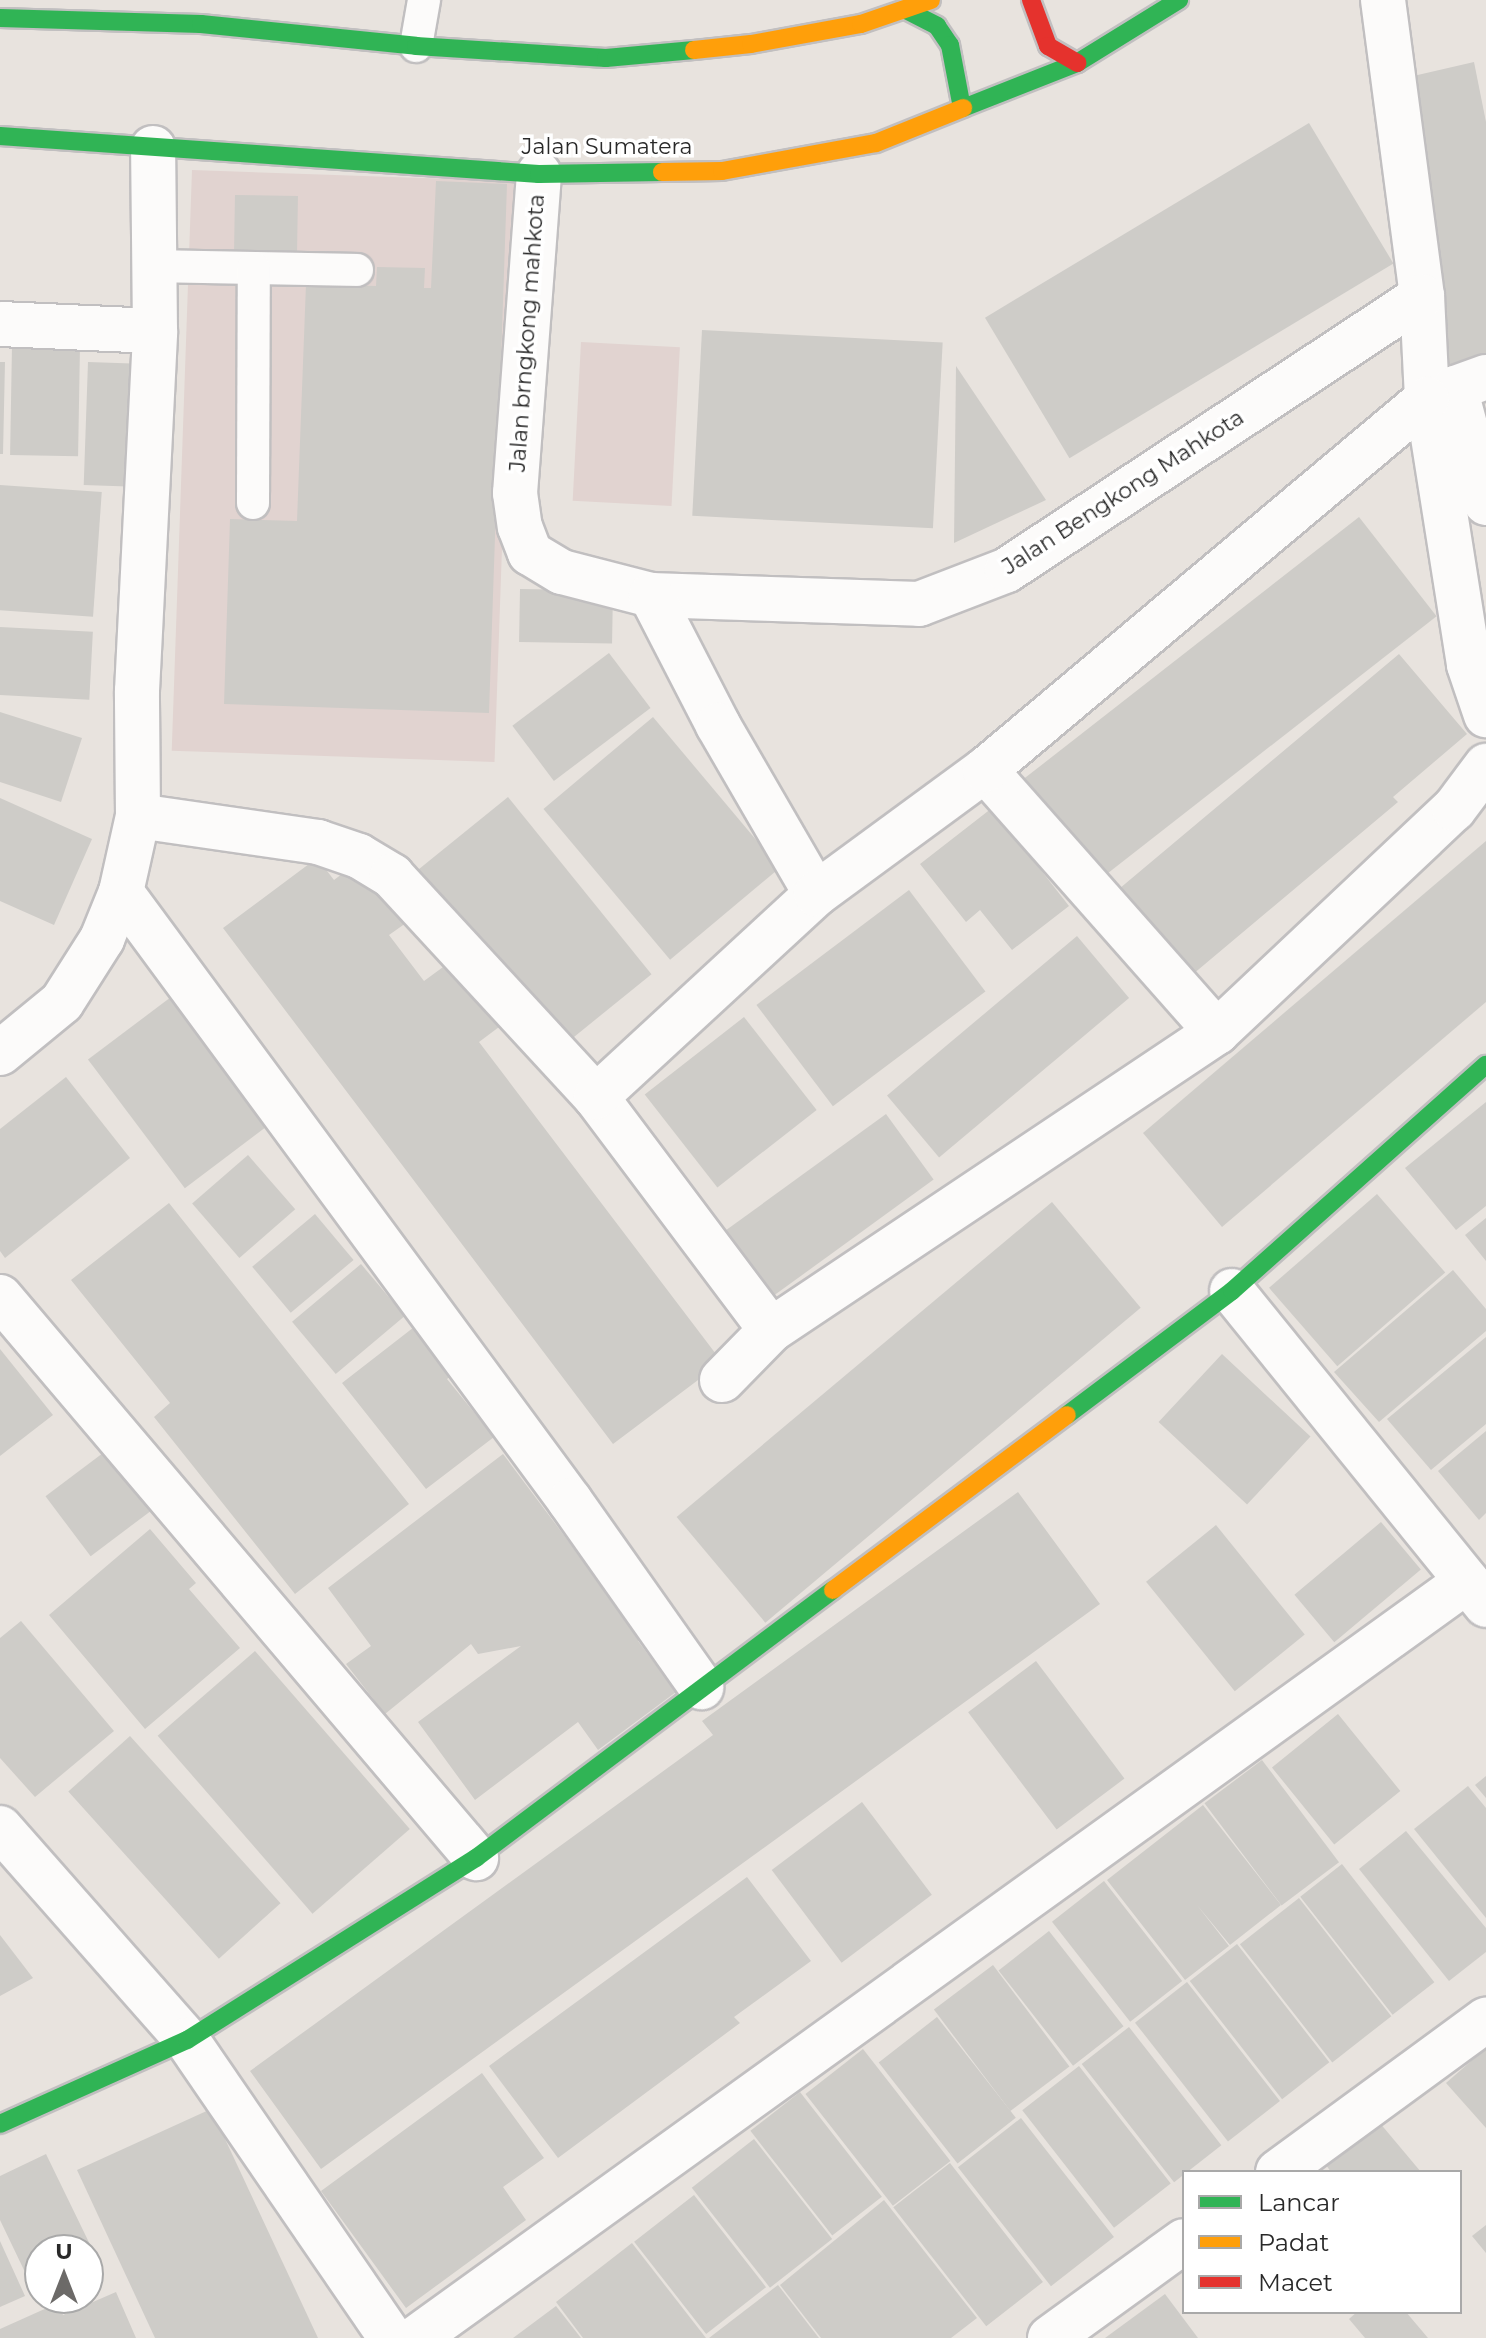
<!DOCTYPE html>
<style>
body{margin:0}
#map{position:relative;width:1486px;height:2338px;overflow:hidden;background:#e8e3de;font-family:Montserrat,sans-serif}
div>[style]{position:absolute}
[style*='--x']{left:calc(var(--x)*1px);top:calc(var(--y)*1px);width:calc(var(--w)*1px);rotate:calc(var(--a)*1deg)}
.medical>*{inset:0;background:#e1d3d0;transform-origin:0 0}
.building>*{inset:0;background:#ceccc8;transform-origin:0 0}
.roads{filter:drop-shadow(2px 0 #c1bfc0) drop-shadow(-2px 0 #c1bfc0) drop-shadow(0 2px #c1bfc0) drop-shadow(0 -2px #c1bfc0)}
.lane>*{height:32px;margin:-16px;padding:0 16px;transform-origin:16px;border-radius:16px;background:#fcfbfa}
.street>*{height:44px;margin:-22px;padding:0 22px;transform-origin:22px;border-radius:22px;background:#fcfbfa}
.fast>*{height:18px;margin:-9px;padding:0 9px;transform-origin:9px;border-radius:9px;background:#30b455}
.slow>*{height:18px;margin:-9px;padding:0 9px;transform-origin:9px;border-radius:9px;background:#ff9f0a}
.jam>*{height:18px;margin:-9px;padding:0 9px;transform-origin:9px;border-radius:9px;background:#e5322d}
span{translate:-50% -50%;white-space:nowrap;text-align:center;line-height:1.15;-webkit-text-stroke:7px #fff;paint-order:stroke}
.street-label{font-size:22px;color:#292929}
.legend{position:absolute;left:1182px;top:2170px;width:280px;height:144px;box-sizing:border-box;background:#fff;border:2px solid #a9a9a9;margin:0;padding:10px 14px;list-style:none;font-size:24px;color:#292929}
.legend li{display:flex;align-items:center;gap:16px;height:40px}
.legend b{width:40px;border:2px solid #a9a9a9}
.north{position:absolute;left:24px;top:2234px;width:80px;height:80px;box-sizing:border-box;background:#fff;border:2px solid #a9a9a9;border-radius:50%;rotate:0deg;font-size:22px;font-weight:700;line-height:32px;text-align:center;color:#292929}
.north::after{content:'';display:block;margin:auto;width:28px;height:36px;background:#6c6a68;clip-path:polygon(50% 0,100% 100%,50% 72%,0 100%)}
</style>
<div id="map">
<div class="medical">
<i style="left:192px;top:170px;width:323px;height:581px;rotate:2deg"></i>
<i style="left:581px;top:342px;width:99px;height:159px;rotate:3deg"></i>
</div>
<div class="building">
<i style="clip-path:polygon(1474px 62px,1486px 122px,1486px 360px,1434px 379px,1409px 77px)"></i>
<i style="left:1309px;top:123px;width:164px;height:378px;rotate:59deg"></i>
<i style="clip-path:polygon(436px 181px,507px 184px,489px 713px,224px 704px,230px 519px,297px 521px,306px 284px,376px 286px,377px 267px,425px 268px,424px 288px,431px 288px)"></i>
<i style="left:235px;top:195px;width:63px;height:63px;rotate:1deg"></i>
<i style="left:702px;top:330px;width:241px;height:186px;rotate:3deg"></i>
<i style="left:12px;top:345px;width:68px;height:110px;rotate:1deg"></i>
<i style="clip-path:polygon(0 362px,5px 362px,3px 454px,0 454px)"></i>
<i style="left:88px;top:362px;width:51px;height:123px;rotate:2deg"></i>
<i style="clip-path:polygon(956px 366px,1046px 500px,954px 543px)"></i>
<i style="left:0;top:485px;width:102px;height:125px;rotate:4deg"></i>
<i style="left:1359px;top:517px;width:126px;height:429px;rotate:52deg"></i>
<i style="left:520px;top:589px;width:93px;height:53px;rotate:1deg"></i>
<i style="left:0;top:627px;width:93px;height:68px;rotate:3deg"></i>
<i style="left:609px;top:653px;width:69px;height:121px;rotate:53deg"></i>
<i style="clip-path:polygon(1399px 654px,1467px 734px,1393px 797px,1398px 802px,1186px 980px,1113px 894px)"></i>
<i style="clip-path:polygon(0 712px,82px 738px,61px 802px,0 782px)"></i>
<i style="left:653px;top:717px;width:197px;height:143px;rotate:50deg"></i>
<i style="left:508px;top:797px;width:228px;height:116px;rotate:51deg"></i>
<i style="clip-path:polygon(0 798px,92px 839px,54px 925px,0 901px)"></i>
<i style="clip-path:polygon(992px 808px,1069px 906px,1012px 950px,980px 910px,966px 922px,920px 864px)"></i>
<i style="clip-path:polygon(1486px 841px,1486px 1002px,1222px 1227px,1143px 1133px)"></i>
<i style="clip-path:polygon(317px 858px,334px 880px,359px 861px,406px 923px,389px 935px,424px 981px,454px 959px,503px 1024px,479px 1042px,722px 1362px,613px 1444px,223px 928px)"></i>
<i style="left:909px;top:890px;width:127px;height:191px;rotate:53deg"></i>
<i style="left:1077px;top:936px;width:81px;height:248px;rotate:50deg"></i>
<i style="left:179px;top:991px;width:161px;height:114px;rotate:53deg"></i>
<i style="left:744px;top:1017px;width:118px;height:126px;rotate:52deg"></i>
<i style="clip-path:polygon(66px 1077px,130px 1158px,5px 1258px,0 1251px,0 1129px)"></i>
<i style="clip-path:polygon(1486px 1102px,1486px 1206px,1456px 1230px,1405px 1168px)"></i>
<i style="left:886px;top:1114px;width:81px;height:206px;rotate:54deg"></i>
<i style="left:248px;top:1155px;width:72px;height:74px;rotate:49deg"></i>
<i style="left:1377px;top:1194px;width:104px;height:143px;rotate:49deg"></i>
<i style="left:1052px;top:1202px;width:138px;height:490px;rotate:50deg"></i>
<i style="clip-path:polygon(169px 1203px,409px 1504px,295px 1594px,154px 1417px,170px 1403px,71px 1280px)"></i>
<i style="left:315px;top:1214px;width:60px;height:82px;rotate:50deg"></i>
<i style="clip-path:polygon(1486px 1218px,1486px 1261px,1465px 1235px)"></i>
<i style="left:361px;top:1264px;width:68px;height:90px;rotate:50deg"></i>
<i style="clip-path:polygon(1453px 1270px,1486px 1309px,1486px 1331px,1379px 1422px,1334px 1372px)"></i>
<i style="clip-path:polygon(427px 1317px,465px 1365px,447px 1379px,494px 1437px,426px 1489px,342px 1383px)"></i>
<i style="clip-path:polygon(1486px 1337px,1486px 1424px,1431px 1470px,1387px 1419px)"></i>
<i style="clip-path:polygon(0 1349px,53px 1415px,0 1456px)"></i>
<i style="left:1222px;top:1354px;width:121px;height:93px;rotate:43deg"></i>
<i style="clip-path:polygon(1486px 1431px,1486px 1513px,1479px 1520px,1438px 1471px)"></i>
<i style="left:107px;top:1450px;width:75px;height:77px;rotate:53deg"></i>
<i style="clip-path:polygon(503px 1454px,590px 1570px,672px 1615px,638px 1641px,676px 1692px,598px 1750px,578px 1722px,475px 1800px,418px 1722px,521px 1646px,478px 1654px,471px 1644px,385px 1714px,346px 1664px,371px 1646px,328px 1588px)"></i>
<i style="clip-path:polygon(1018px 1492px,1100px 1604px,321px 2169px,250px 2071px,713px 1735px,702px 1721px)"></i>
<i style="left:1381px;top:1522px;width:62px;height:113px;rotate:50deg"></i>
<i style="left:1216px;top:1525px;width:141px;height:90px;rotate:51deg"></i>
<i style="clip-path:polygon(150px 1529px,196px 1583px,189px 1589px,240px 1648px,145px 1729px,49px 1615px)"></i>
<i style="clip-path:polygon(21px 1621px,114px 1731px,35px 1797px,0 1758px,0 1638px)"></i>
<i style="left:255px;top:1651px;width:236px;height:129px;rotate:49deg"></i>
<i style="left:1036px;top:1661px;width:147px;height:85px;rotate:53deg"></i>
<i style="left:1338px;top:1714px;width:99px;height:85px;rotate:51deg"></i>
<i style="left:130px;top:1736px;width:225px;height:83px;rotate:48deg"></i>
<i style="left:1262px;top:1760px;width:128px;height:72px;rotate:53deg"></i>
<i style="clip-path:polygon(1486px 1776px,1486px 1798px,1475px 1785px)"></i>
<i style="clip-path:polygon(1468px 1786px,1486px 1808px,1486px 1918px,1414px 1829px)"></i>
<i style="left:862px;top:1802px;width:116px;height:113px;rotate:53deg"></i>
<i style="clip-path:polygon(1203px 1805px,1281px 1905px,1230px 1945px,1197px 1905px,1229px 1946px,1185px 1980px,1107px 1880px)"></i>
<i style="clip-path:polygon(1406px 1831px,1486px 1928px,1486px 1952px,1449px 1981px,1359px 1869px)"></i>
<i style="left:1342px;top:1864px;width:150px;height:53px;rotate:52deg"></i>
<i style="clip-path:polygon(747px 1877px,811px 1961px,734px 2017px,740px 2023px,558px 2158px,489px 2066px)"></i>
<i style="left:1104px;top:1881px;width:127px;height:66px;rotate:52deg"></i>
<i style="left:1299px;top:1898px;width:150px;height:75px;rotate:52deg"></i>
<i style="left:1049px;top:1931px;width:121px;height:64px;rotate:52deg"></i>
<i style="clip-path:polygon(0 1935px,33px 1978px,0 1996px)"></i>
<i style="left:1237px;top:1944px;width:150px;height:60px;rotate:52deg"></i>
<i style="left:993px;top:1965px;width:127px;height:74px;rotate:53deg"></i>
<i style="left:1187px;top:1982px;width:151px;height:66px;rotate:52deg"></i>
<i style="left:937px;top:2017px;width:128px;height:74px;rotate:52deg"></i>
<i style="left:1129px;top:2027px;width:150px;height:60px;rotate:52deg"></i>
<i style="clip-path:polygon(1486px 2048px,1486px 2128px,1446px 2083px)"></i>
<i style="left:863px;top:2049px;width:142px;height:73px;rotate:52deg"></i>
<i style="left:1079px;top:2066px;width:149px;height:72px;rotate:52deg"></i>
<i style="clip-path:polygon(482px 2073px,544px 2158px,503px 2187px,526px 2220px,406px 2308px,321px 2191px)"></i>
<i style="left:800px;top:2092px;width:133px;height:63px;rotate:52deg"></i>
<i style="clip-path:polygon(211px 2109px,318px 2338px,155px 2338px,77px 2170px)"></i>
<i style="left:1021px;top:2118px;width:151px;height:80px;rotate:52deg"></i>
<i style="clip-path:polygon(1379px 2122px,1421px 2172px,1331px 2172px,1326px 2165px)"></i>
<i style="left:754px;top:2139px;width:127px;height:79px;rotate:52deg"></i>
<i style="clip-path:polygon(46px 2154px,99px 2263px,88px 2268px,88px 2250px,40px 2250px,40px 2290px,35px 2293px,0 2220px,0 2176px)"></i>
<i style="left:950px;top:2163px;width:151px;height:72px;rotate:52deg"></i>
<i style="left:694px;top:2195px;width:117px;height:76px;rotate:52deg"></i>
<i style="clip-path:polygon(884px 2200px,977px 2318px,951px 2338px,821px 2338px,780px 2285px)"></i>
<i style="clip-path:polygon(1486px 2225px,1486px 2253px,1472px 2236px)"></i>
<i style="clip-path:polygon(0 2241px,25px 2296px,0 2307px)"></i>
<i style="clip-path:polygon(632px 2243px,706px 2338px,583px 2338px,556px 2302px)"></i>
<i style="clip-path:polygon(778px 2285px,819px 2338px,709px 2338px)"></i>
<i style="clip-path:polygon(116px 2292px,136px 2338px,0 2338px,0 2329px,58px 2303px,63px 2315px)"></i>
<i style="clip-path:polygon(1165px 2294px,1198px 2338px,1105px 2338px)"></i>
<i style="clip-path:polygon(556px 2306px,581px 2338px,513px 2338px)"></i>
<i style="clip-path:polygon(1357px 2312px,1406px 2312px,1428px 2338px,1365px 2338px,1349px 2319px)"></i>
</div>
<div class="roads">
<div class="lane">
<i style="--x:416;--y:46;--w:47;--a:-80.1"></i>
<i style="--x:154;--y:266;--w:203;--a:1.1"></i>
<i style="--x:253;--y:503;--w:235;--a:-89.8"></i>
</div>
<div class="street">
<i style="--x:1383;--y:0;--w:299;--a:82.5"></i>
<i style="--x:1422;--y:296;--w:103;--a:87.2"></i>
<i style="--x:1427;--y:399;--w:269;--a:81"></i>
<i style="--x:1469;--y:665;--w:53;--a:71.2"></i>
<i style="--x:539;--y:174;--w:320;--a:94.3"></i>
<i style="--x:515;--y:493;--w:34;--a:82"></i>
<i style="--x:520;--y:527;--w:28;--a:69"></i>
<i style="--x:530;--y:553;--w:37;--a:31"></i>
<i style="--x:562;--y:572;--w:92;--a:14.5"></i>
<i style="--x:651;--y:595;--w:268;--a:1.9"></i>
<i style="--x:919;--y:604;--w:94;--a:-21.1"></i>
<i style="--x:1007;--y:570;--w:497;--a:-33.4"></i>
<i style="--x:0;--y:324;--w:155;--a:2.6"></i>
<i style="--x:1486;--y:377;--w:33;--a:160"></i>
<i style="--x:1455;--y:388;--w:119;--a:74.9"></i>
<i style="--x:651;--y:595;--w:146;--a:62.7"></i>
<i style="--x:718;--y:725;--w:195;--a:59.9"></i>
<i style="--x:985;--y:770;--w:350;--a:48.5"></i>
<i style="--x:138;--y:816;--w:182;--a:8.2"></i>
<i style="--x:318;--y:842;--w:43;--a:18.9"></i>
<i style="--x:359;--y:856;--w:39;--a:31"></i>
<i style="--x:392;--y:876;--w:301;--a:47.3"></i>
<i style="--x:596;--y:1097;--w:291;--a:53.1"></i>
<i style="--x:121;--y:892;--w:757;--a:53.6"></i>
<i style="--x:570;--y:1501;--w:228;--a:54.8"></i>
<i style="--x:0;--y:1053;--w:80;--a:-39.4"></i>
<i style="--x:62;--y:1002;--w:75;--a:-57.6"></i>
<i style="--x:102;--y:939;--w:51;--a:-68"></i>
<i style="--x:121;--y:892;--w:78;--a:-77.4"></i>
<i style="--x:138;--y:816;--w:125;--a:-90.5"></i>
<i style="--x:137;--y:691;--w:360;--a:-87.1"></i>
<i style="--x:155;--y:331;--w:183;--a:-90.6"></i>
<i style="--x:596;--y:1097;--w:299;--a:-42.7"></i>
<i style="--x:816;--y:894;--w:210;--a:-36.3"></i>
<i style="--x:985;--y:770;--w:577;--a:-40.01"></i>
<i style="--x:1232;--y:1291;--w:404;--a:51"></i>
<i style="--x:0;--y:1297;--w:736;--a:49.69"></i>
<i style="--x:722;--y:1380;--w:70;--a:-45.6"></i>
<i style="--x:771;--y:1330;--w:536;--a:-33.75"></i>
<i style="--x:1217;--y:1032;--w:325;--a:-43.3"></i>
<i style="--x:1454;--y:809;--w:54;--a:-53.3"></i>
<i style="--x:0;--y:1828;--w:283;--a:48.6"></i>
<i style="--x:187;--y:2040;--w:361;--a:55.6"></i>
<i style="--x:1278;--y:2172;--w:258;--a:-36.2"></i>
<i style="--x:416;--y:2338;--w:1295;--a:-35.76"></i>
<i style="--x:1050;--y:2338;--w:165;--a:-35.9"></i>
</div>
<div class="fast">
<i style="--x:906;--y:10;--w:35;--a:27"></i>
<i style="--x:937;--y:26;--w:23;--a:56"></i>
<i style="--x:950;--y:45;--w:64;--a:79.2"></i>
<i style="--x:0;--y:18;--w:201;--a:1.7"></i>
<i style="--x:201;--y:24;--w:216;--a:5.8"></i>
<i style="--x:416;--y:46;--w:190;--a:3.6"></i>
<i style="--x:606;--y:58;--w:88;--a:-5.2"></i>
<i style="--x:963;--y:108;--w:123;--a:-21.5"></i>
<i style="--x:1077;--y:63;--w:120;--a:-31.7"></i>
<i style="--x:0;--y:136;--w:540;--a:4.03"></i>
<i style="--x:539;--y:174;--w:123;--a:-0.9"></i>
<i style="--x:1067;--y:1415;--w:206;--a:-36.9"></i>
<i style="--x:1232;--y:1291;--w:340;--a:-41.7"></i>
<i style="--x:0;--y:2124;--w:205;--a:-24.2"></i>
<i style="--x:187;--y:2040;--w:342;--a:-32.2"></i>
<i style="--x:476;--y:1858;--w:446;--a:-36.9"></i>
</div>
<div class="slow">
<i style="--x:694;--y:50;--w:57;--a:-6"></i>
<i style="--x:751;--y:44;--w:112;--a:-10.3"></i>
<i style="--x:861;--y:24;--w:74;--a:-18.9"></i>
<i style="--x:662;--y:172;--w:60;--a:-1"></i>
<i style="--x:722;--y:171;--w:157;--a:-10.3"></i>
<i style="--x:876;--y:143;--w:94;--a:-21.9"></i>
<i style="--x:833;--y:1590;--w:292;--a:-36.8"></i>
</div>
<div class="jam">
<i style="--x:1031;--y:0;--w:49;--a:69.7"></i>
<i style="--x:1048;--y:46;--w:34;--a:30"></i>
</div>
</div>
<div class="street-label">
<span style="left:607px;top:147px">Jalan Sumatera</span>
<span style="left:527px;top:333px;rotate:-86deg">Jalan brngkong mahkota</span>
<span style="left:1123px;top:492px;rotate:-33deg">Jalan Bengkong Mahkota</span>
</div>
<ul class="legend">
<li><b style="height:10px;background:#30b455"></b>Lancar</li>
<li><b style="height:10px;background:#ff9f0a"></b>Padat</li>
<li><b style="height:10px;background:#e5322d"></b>Macet</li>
</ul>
<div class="north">U</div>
</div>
